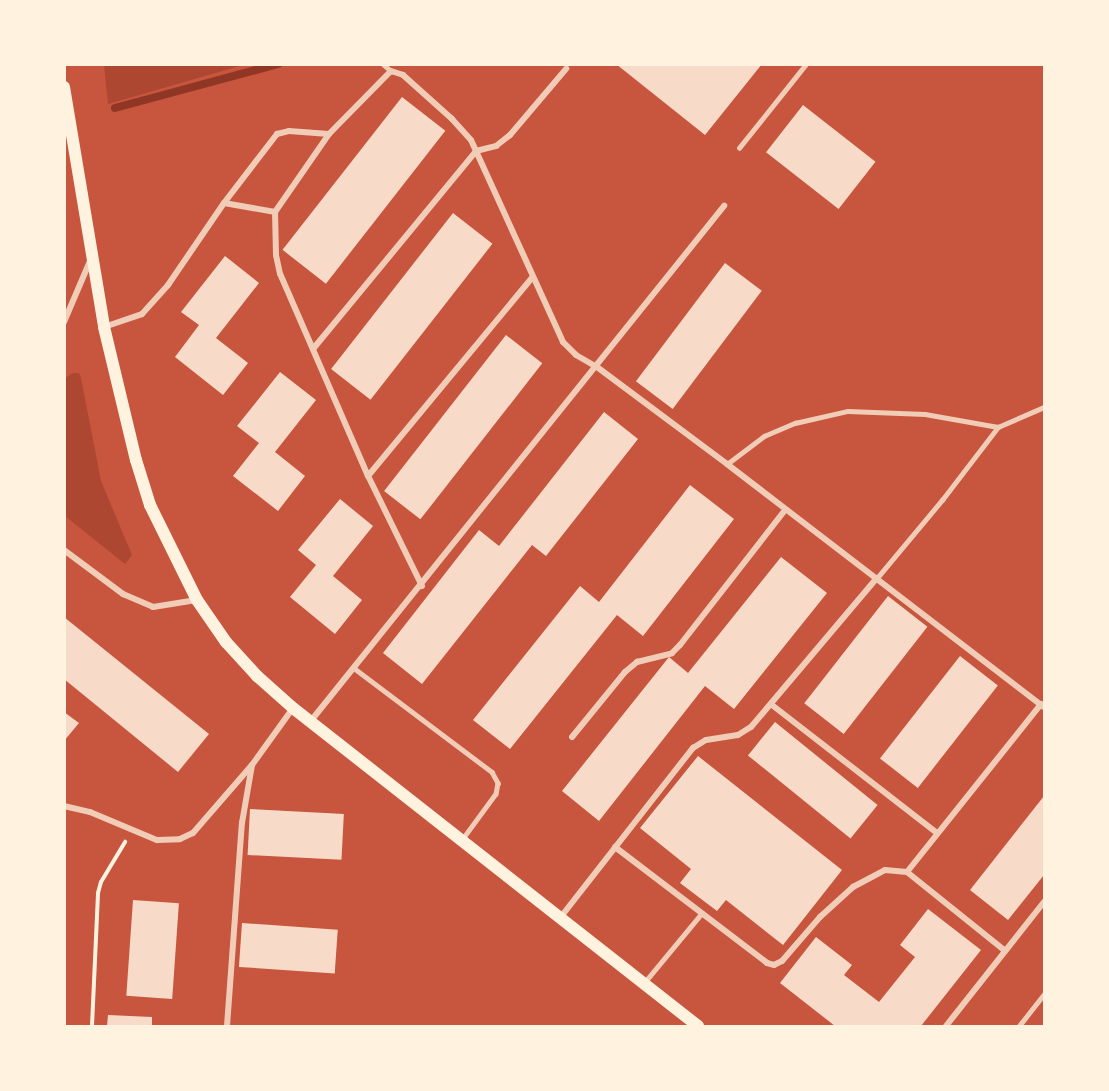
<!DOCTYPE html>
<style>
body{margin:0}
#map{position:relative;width:1109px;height:1091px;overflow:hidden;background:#c8553d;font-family:"PT Serif",serif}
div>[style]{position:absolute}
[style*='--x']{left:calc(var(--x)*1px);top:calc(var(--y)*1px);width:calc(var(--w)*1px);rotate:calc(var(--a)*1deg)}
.green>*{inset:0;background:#ae4732}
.stream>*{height:8px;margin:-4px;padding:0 4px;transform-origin:4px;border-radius:4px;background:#8f3625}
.building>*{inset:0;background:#f7dbc8;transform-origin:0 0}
.path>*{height:4px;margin:-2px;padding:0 2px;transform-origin:2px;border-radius:2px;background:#fff3e0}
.service>*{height:4.5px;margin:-2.25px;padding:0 2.25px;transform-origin:2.25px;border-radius:2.25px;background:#f1ccb7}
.minor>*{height:6px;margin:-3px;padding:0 3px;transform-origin:3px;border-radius:3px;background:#f1ccb7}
.secondary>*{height:12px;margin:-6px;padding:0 6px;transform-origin:6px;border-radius:6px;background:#fff3e0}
span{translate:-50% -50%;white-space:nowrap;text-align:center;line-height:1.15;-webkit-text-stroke:4.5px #fff3e0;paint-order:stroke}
.frame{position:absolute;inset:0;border:66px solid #fff3e0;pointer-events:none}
</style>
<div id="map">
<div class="green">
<i style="clip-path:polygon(104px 65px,104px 64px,243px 65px,108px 104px)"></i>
<i style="clip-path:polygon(73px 373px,79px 373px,81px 378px,101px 481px,132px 555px,125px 564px,65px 516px,65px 378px)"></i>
</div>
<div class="stream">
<i style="--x:115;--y:108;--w:169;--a:-15.1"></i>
</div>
<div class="building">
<i style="clip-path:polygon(616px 64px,762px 64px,705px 135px)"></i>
<i style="left:402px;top:97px;width:55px;height:194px;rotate:38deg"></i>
<i style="left:803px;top:105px;width:92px;height:60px;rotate:38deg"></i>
<i style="left:453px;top:213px;width:50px;height:198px;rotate:38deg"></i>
<i style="clip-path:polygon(225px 256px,259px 283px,216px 338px,248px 363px,223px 395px,175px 357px,199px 325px,181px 312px)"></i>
<i style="left:725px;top:263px;width:46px;height:148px;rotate:37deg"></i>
<i style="left:506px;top:335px;width:46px;height:198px;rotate:38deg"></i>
<i style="clip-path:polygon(280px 372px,316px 400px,275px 452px,305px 476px,278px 511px,233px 476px,259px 443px,237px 426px)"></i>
<i style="clip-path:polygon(604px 412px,638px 439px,546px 556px,532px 545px,422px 684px,383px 653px,479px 530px,499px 546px)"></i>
<i style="clip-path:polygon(690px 485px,734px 519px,643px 636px,617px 615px,510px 749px,473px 720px,580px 586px,599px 602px)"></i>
<i style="clip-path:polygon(340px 499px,373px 526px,333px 576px,362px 600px,335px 634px,290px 597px,316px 565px,298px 550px)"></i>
<i style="clip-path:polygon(781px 557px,827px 593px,734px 709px,705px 686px,599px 821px,562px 791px,669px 657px,688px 673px)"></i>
<i style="left:888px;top:596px;width:50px;height:136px;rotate:38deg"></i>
<i style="clip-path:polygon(64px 617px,209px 734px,178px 772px,64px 679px)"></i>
<i style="left:960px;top:656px;width:48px;height:130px;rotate:38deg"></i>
<i style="clip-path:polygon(64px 712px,79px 723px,64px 741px)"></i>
<i style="left:775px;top:722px;width:132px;height:43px;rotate:39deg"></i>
<i style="clip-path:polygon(698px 756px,842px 870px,783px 945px,726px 900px,717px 911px,680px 883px,691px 869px,640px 828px)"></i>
<i style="clip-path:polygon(1044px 796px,1044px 875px,1008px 920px,970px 890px)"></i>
<i style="left:250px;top:809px;width:94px;height:46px;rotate:3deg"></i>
<i style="left:133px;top:900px;width:46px;height:96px;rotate:4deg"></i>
<i style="clip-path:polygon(928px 909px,981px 950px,921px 1026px,835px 1026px,780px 983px,816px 937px,852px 965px,844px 975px,879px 1002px,915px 957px,900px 945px)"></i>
<i style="left:242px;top:923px;width:96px;height:44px;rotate:4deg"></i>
<i style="clip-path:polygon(108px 1015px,152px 1017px,152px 1026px,107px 1026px)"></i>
</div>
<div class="path">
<i style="--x:92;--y:1026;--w:133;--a:-87.4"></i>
<i style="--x:98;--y:893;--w:11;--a:-75"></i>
<i style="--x:101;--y:882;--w:47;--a:-59"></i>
</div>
<div class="service">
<i style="--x:383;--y:64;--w:11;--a:41"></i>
<i style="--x:739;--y:148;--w:107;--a:-51.4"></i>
<i style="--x:727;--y:464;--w:46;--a:-37.1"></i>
<i style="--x:764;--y:436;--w:34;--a:-23"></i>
<i style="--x:795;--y:423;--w:54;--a:-12.8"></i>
<i style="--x:848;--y:411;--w:77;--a:2.2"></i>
<i style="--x:925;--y:414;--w:74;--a:10.1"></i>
<i style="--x:998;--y:427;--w:50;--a:-23.5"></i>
<i style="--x:877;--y:578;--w:102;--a:-50.2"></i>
<i style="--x:942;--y:500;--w:92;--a:-52.5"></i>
<i style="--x:354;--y:668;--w:173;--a:37"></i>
<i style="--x:492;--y:772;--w:13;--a:61"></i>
<i style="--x:498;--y:783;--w:11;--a:100"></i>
<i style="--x:496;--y:794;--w:56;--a:126.3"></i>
<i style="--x:644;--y:983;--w:89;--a:-50.4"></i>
<i style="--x:1019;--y:1026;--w:41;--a:-52"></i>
</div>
<div class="minor">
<i style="--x:224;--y:203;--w:52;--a:10"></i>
<i style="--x:64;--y:322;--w:66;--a:-66.9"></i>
<i style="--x:104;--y:327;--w:40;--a:-18.9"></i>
<i style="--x:142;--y:314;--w:39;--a:-48"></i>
<i style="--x:168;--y:285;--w:99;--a:-55.7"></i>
<i style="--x:224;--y:203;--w:87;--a:-52.5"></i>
<i style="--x:277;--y:134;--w:12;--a:-14"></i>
<i style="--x:289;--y:131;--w:40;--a:4.3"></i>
<i style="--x:313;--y:349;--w:256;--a:-50.5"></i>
<i style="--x:476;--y:151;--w:21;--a:-14"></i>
<i style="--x:496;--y:146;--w:18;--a:-38"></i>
<i style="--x:510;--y:135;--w:87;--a:-49.7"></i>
<i style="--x:368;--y:476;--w:257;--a:-50.4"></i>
<i style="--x:64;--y:550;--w:74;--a:36.7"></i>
<i style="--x:123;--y:594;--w:33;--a:23"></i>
<i style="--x:153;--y:607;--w:44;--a:-9.2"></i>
<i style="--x:422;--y:586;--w:123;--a:-116.1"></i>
<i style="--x:368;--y:476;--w:220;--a:-113.5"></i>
<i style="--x:280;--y:274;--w:19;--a:-102"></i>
<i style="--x:276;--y:255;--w:43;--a:-91.3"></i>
<i style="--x:275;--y:212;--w:95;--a:-55.3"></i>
<i style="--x:329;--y:134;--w:88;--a:-45.5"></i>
<i style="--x:391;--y:71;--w:13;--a:18"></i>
<i style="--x:403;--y:75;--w:66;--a:41.9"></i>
<i style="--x:452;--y:119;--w:28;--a:48"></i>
<i style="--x:471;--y:140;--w:222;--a:65.5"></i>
<i style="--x:563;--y:342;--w:18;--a:45"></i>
<i style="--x:576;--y:355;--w:24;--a:30"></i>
<i style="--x:597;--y:367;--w:162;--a:36.7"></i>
<i style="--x:727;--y:464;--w:399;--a:37.5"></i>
<i style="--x:772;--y:705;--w:209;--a:37.8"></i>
<i style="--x:310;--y:722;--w:662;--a:-51.26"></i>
<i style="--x:572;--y:737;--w:84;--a:-50.8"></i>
<i style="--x:625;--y:672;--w:16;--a:-40"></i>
<i style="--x:637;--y:662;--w:36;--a:-14"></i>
<i style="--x:672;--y:653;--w:11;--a:-45"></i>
<i style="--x:680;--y:645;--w:172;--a:-52.1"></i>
<i style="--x:64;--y:806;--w:27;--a:13"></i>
<i style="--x:90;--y:812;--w:73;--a:22.7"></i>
<i style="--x:157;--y:840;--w:23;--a:-2"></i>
<i style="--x:180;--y:839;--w:14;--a:-25"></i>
<i style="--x:193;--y:833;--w:90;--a:-49.1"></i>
<i style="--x:252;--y:765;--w:70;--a:-54.3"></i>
<i style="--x:615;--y:847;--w:191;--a:37.3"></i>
<i style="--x:767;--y:963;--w:7;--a:16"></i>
<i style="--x:774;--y:965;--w:9;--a:-27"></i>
<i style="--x:782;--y:961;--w:58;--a:-49.2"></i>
<i style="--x:820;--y:917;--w:45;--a:-42.3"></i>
<i style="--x:853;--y:887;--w:36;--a:-28"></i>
<i style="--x:885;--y:870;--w:22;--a:5"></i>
<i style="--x:907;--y:872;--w:215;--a:-51.4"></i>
<i style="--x:907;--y:872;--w:124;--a:38.8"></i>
<i style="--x:560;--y:918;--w:216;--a:-52"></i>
<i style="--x:693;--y:748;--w:15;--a:-32"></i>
<i style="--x:706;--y:740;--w:32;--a:-9"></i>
<i style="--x:738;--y:735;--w:15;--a:-32"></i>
<i style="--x:751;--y:727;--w:195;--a:-49.8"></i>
<i style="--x:227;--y:1026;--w:204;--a:-85.8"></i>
<i style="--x:242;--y:823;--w:59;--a:-80.2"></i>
<i style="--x:946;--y:1026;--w:158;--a:-51.7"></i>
</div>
<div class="secondary">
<i style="--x:64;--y:87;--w:243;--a:80.5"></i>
<i style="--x:104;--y:327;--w:137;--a:76.5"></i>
<i style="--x:136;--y:460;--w:47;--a:72.7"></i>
<i style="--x:150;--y:505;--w:106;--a:63.7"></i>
<i style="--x:197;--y:600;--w:51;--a:55.4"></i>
<i style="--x:226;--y:642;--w:46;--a:47.6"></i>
<i style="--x:257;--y:676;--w:48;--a:41.6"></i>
<i style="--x:293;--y:708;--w:515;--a:38.14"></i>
</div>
<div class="frame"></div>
</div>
